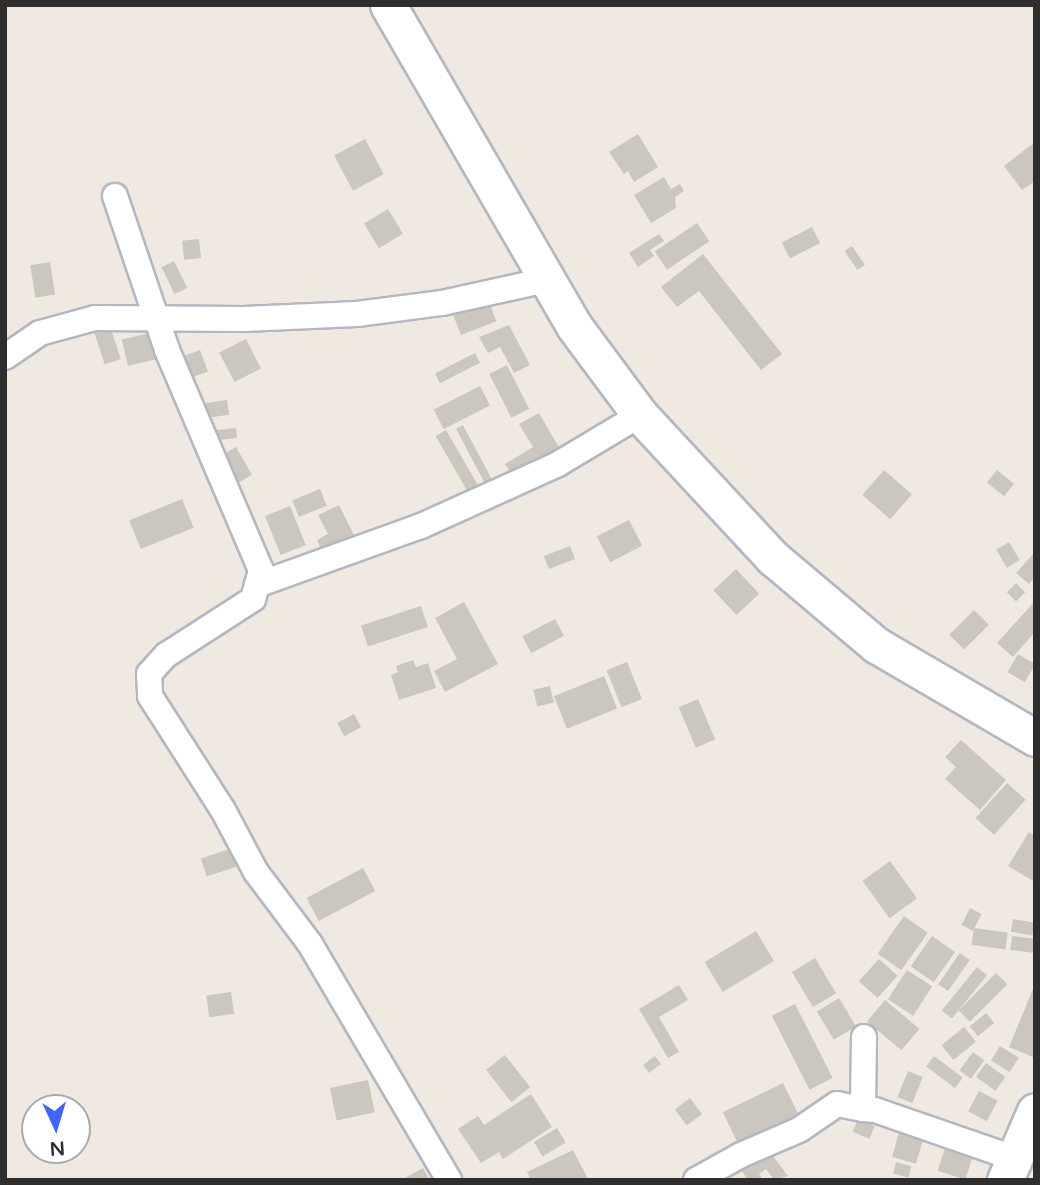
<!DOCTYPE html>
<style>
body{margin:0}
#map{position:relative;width:1040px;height:1185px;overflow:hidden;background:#efe9e1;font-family:"Varela Round",sans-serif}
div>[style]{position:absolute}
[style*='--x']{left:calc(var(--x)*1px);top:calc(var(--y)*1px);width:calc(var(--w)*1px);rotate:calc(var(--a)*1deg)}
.building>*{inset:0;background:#cbc7bf;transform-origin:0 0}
.roads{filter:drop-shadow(2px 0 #b4b7c1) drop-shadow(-2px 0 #b4b7c1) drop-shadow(0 2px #b4b7c1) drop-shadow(0 -2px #b4b7c1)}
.street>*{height:24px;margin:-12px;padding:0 12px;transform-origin:12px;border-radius:12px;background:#fff}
.secondary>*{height:35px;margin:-17.5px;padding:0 17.5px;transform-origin:17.5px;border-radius:17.5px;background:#fff}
span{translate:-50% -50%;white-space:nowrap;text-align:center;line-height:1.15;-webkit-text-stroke:6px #fff;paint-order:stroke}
.frame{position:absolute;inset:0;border:7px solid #2e2e2e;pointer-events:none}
.north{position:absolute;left:21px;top:1094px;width:70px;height:70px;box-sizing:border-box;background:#fff;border:2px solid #ababab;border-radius:50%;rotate:176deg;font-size:19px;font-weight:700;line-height:28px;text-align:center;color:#2e2e2e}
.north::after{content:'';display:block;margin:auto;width:24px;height:32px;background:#4264fb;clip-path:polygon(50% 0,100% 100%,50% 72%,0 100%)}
</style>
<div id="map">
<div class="building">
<i style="clip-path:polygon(638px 134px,658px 167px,634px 182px,628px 171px,624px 174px,609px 152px)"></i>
<i style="left:365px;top:139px;width:40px;height:35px;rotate:62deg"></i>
<i style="clip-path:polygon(1035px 142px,1035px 181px,1022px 190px,1004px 166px)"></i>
<i style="clip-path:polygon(664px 177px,671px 189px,680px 184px,684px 191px,675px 197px,676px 208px,651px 223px,634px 195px)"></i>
<i style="left:388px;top:209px;width:29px;height:28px;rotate:59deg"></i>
<i style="left:697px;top:223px;width:22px;height:51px;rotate:56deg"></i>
<i style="left:812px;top:227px;width:18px;height:34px;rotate:63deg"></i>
<i style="clip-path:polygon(659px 234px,664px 241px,650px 250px,654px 256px,638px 267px,629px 253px)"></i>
<i style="left:199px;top:239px;width:19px;height:17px;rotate:84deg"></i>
<i style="left:852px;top:246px;width:23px;height:9px;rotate:56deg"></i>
<i style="clip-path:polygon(703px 254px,782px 354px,761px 370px,699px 291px,677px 307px,661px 287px)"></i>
<i style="left:174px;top:261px;width:30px;height:14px;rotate:64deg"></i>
<i style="left:50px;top:262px;width:33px;height:20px;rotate:81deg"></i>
<i style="left:487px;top:297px;width:26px;height:38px;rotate:69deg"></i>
<i style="clip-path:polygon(509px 325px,530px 365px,514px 373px,500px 347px,488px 353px,479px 337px)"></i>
<i style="left:110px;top:326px;width:35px;height:17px;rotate:72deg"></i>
<i style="left:150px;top:333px;width:27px;height:29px;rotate:77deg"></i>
<i style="left:246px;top:339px;width:33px;height:30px;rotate:63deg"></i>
<i style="left:200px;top:350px;width:23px;height:26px;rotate:70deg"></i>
<i style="left:475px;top:353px;width:11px;height:45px;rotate:63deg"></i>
<i style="left:507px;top:365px;width:49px;height:20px;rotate:63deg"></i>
<i style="left:480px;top:386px;width:22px;height:52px;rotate:63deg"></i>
<i style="left:227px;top:400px;width:15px;height:25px;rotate:82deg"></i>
<i style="clip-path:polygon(539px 413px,561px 451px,514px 478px,505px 464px,533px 447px,519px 424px)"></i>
<i style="left:463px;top:425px;width:69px;height:8px;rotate:62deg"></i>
<i style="left:236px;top:428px;width:10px;height:31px;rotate:84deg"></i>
<i style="left:446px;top:430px;width:75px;height:12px;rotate:60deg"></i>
<i style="left:236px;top:447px;width:32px;height:17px;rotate:60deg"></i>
<i style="left:884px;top:470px;width:37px;height:33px;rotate:41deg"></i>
<i style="left:997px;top:470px;width:22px;height:16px;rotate:39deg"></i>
<i style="left:320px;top:489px;width:18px;height:30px;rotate:68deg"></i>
<i style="left:182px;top:499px;width:31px;height:57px;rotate:68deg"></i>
<i style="clip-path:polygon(339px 505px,354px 535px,322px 551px,317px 540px,328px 534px,318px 515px)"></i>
<i style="left:290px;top:506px;width:42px;height:27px;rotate:68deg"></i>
<i style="left:629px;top:520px;width:29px;height:36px;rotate:63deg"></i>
<i style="left:1009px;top:542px;width:21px;height:15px;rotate:59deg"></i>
<i style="left:570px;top:546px;width:14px;height:28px;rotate:69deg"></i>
<i style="clip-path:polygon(1035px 552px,1035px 577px,1029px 584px,1016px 573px)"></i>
<i style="left:736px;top:569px;width:34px;height:31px;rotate:47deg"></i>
<i style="left:1016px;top:583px;width:13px;height:13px;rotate:45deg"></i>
<i style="clip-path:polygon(1035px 601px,1035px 632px,1013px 657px,997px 643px)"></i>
<i style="clip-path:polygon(464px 602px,498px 664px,445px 692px,434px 671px,457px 659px,435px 618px)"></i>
<i style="left:421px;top:606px;width:22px;height:63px;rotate:72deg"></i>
<i style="left:974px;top:610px;width:21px;height:35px;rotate:45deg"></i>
<i style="left:555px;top:619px;width:19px;height:37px;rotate:62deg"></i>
<i style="left:1018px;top:654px;width:20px;height:21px;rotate:30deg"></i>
<i style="clip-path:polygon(413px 660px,416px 667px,428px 663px,436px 688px,399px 700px,391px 675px,398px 672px,396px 666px)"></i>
<i style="left:627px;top:662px;width:40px;height:22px;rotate:68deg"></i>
<i style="left:604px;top:676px;width:35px;height:54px;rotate:68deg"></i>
<i style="left:550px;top:686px;width:17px;height:17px;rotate:77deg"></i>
<i style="left:698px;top:699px;width:44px;height:21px;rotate:67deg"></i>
<i style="left:354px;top:714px;width:15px;height:19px;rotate:62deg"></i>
<i style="clip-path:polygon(961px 740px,1006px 780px,980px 810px,945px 779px,956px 767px,945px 757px)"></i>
<i style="left:1007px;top:783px;width:25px;height:47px;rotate:42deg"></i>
<i style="clip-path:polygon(1029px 832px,1035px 836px,1035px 882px,1008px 866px)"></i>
<i style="left:236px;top:847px;width:19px;height:37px;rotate:72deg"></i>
<i style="left:890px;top:861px;width:46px;height:34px;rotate:54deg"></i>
<i style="left:363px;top:868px;width:26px;height:64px;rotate:62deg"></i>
<i style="left:970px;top:908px;width:13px;height:19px;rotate:27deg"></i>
<i style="left:904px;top:916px;width:29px;height:46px;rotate:35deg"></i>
<i style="left:1013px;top:919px;width:22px;height:13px;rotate:10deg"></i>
<i style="left:974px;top:928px;width:34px;height:17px;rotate:8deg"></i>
<i style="left:756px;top:931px;width:35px;height:60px;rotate:59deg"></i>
<i style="left:932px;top:936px;width:28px;height:37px;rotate:35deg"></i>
<i style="left:1012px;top:936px;width:23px;height:14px;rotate:7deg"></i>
<i style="left:960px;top:953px;width:12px;height:38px;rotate:35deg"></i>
<i style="left:815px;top:958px;width:41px;height:27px;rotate:59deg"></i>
<i style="left:879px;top:959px;width:25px;height:30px;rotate:42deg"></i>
<i style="left:977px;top:967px;width:13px;height:56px;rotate:39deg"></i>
<i style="left:907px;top:970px;width:30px;height:35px;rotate:33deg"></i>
<i style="left:996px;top:973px;width:16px;height:53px;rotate:45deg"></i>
<i style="clip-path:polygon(1035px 984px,1035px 1053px,1033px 1057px,1009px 1047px)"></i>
<i style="clip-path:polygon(679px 985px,688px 1000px,659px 1017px,679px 1052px,668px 1058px,639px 1009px)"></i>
<i style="left:231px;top:992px;width:22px;height:25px;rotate:82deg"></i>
<i style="left:839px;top:998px;width:33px;height:26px;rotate:59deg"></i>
<i style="left:885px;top:1000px;width:45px;height:28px;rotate:40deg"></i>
<i style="left:795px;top:1004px;width:83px;height:26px;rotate:63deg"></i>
<i style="left:986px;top:1013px;width:13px;height:21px;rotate:51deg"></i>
<i style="left:964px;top:1027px;width:19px;height:29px;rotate:51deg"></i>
<i style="left:1000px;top:1046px;width:22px;height:17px;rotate:32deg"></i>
<i style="left:973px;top:1052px;width:14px;height:23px;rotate:36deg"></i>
<i style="left:505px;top:1055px;width:41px;height:24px;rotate:52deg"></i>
<i style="left:655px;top:1056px;width:10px;height:15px;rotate:53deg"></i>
<i style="left:934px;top:1056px;width:36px;height:13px;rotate:37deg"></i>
<i style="left:986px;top:1063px;width:24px;height:17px;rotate:36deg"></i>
<i style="left:908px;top:1071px;width:16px;height:28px;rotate:22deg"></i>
<i style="left:368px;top:1080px;width:33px;height:39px;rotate:78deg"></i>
<i style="left:783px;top:1083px;width:39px;height:67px;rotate:64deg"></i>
<i style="left:979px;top:1091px;width:21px;height:23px;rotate:28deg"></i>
<i style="clip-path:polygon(531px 1094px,552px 1127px,503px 1159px,499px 1152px,481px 1163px,458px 1129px,478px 1116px,484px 1125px)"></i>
<i style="left:690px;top:1098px;width:20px;height:19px;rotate:53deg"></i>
<i style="left:858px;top:1119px;width:18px;height:14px;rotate:22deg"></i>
<i style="left:557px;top:1128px;width:17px;height:27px;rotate:59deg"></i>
<i style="left:900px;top:1129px;width:25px;height:29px;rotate:16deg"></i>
<i style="left:946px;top:1145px;width:29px;height:27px;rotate:18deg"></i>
<i style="clip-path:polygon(766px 1147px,788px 1176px,774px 1180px,766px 1169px,759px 1174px,763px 1180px,748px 1180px,739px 1167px)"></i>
<i style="clip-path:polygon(573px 1150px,588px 1179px,531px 1180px,527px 1172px)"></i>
<i style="left:896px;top:1162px;width:16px;height:12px;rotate:15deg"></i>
<i style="clip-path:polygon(423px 1168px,430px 1180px,401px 1180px)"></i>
</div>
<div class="roads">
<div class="street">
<i style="--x:115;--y:196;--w:163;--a:71.3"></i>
<i style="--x:167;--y:350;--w:239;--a:66.9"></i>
<i style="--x:261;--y:570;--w:30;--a:105"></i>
<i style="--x:253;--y:599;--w:103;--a:147.2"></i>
<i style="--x:166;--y:655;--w:25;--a:132"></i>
<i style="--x:149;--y:674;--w:22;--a:87"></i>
<i style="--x:150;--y:696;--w:135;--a:57.4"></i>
<i style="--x:223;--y:810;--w:70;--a:62"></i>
<i style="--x:256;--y:872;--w:90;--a:53.1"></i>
<i style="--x:310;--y:944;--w:274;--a:59.5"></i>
<i style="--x:5;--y:357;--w:42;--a:-34.4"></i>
<i style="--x:40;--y:333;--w:57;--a:-15.3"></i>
<i style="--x:95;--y:318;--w:149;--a:0.4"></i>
<i style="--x:244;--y:319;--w:113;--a:-2.5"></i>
<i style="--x:357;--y:314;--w:86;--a:-7.4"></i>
<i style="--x:442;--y:303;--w:107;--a:-12.4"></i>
<i style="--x:257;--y:585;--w:174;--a:-19.8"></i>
<i style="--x:421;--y:526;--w:150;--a:-24.3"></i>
<i style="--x:558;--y:464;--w:96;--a:-30.9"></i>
<i style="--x:864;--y:1037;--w:72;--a:90.8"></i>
<i style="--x:863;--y:1109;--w:12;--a:5"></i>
<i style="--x:875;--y:1110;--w:147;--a:19.1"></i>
<i style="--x:696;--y:1180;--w:51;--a:-29.1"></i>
<i style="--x:741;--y:1155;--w:63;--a:-23.3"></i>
<i style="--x:799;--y:1130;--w:46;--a:-34.4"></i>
<i style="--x:837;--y:1104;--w:26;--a:11"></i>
</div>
<div class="secondary">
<i style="--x:388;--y:5;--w:371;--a:59.9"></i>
<i style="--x:574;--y:326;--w:111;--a:53.4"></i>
<i style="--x:640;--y:415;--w:195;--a:47.1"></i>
<i style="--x:773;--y:558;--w:135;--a:40.2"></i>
<i style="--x:876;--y:645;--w:184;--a:30.3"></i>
<i style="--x:1005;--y:1180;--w:75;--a:-66.5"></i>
</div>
</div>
<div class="frame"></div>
<div class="north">N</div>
</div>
